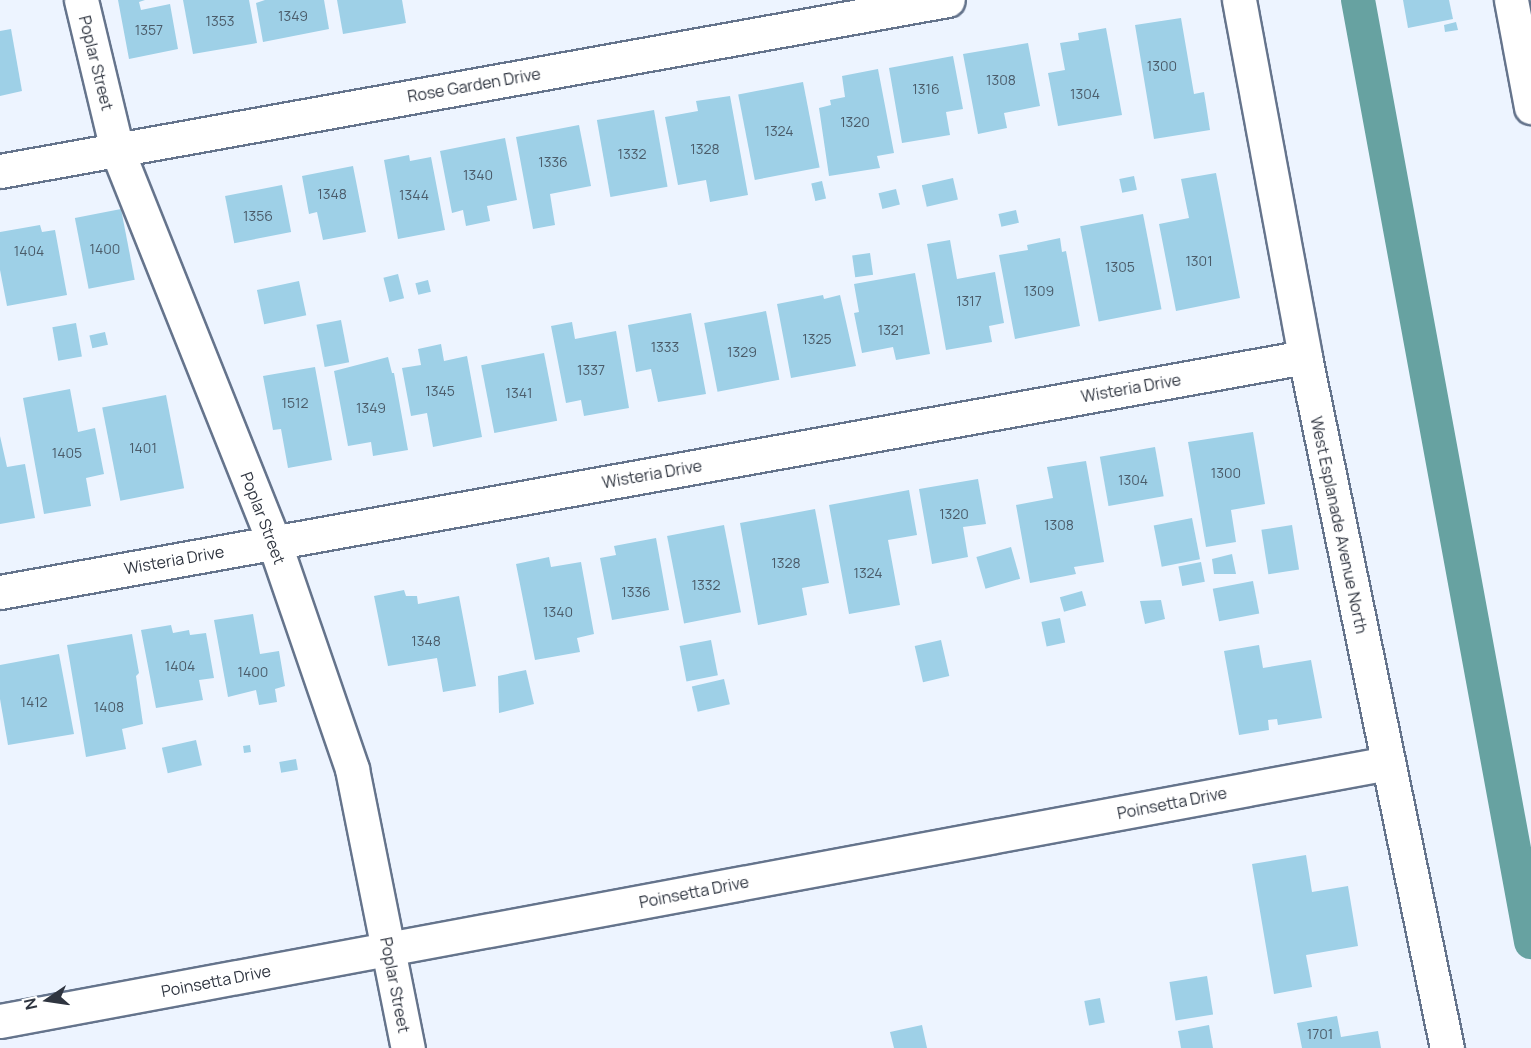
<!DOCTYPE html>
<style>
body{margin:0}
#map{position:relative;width:1531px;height:1048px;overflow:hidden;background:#edf4ff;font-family:Manrope,sans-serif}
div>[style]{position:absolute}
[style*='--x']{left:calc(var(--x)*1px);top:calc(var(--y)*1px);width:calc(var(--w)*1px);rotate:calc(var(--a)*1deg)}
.canal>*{height:34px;margin:-17px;padding:0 17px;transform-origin:17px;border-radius:17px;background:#67a2a1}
.building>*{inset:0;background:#9ed0e7;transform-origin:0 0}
.roads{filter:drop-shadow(2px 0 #65748c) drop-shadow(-2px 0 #65748c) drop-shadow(0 2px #65748c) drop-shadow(0 -2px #65748c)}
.minor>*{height:33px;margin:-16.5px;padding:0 16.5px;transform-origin:16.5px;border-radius:16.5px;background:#fff}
.major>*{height:33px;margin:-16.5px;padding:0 16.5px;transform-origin:16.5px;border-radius:16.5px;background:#fff}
span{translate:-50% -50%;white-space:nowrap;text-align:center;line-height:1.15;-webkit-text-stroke:4.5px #fff;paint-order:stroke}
.number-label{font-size:14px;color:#4b5c6a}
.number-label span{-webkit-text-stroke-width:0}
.street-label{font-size:16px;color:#2f3540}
.north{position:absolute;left:18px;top:970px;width:60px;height:60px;-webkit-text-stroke:4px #fff;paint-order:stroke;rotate:257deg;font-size:16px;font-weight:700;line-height:24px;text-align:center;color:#2f3540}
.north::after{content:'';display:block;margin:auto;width:21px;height:27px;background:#2f3540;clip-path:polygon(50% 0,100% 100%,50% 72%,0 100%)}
</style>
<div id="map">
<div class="canal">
<i style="--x:1358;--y:0;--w:958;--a:79.59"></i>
</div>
<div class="building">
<i style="clip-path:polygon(118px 0,145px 0,139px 2px,141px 10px,170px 4px,178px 49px,129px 59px)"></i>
<i style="clip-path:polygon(183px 0,249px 0,257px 43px,193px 54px)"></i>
<i style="clip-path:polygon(265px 0,324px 0,329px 29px,263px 42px,256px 3px)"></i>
<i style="clip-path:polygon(337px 0,402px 0,406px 23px,343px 34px)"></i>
<i style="clip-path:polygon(1403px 0,1449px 0,1453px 19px,1408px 28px)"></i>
<i style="clip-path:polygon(1181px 18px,1194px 94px,1204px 92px,1210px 130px,1154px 139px,1135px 25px)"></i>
<i style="clip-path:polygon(1456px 22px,1458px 30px,1445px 32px,1444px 25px)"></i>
<i style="clip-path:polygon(1106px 28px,1122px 115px,1058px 126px,1048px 73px,1065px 70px,1060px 43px,1079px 40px,1078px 33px)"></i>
<i style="clip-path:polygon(11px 29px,22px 91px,0 96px,0 31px)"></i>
<i style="clip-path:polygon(1028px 43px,1040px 106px,1004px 113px,1007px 128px,978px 134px,963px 54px)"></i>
<i style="clip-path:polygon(953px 56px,963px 109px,946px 112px,950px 135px,902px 143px,889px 68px)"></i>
<i style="clip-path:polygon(878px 69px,894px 153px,877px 156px,880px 168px,829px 176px,819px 108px,831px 105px,830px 100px,845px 97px,842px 76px)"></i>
<i style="left:803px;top:82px;width:87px;height:66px;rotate:79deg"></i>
<i style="clip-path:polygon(730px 96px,748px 195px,710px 202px,706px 180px,678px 185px,665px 117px,698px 111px,696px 101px)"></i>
<i style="left:654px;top:110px;width:78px;height:58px;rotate:80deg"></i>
<i style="clip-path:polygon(579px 125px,591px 186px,550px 194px,555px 225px,533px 229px,516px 137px)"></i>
<i style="clip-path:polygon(505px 138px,517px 200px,487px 206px,490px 221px,466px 226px,463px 210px,452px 213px,440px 151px)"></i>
<i style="clip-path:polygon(409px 155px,410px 161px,431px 157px,445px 230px,398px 239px,384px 160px)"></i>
<i style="clip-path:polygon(353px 166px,366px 232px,323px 240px,317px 212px,309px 214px,302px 176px)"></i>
<i style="clip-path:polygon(1216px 173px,1240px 298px,1176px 311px,1159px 224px,1189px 218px,1181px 179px)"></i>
<i style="left:1134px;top:176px;width:14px;height:15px;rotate:78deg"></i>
<i style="left:953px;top:178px;width:22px;height:32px;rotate:77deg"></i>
<i style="left:822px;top:181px;width:18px;height:11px;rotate:77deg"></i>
<i style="left:282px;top:185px;width:48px;height:58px;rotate:79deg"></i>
<i style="left:896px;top:189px;width:16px;height:18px;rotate:76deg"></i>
<i style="left:121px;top:209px;width:72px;height:47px;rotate:79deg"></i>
<i style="left:1016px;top:210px;width:13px;height:18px;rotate:77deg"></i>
<i style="left:1143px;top:214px;width:97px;height:64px;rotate:79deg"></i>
<i style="clip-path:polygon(40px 225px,42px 232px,55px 230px,67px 295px,7px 306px,0 270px,0 232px)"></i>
<i style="clip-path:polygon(1060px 238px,1062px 252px,1066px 251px,1080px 326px,1015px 339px,999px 255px,1028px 250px,1027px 245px)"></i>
<i style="clip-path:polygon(950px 240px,957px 279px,995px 272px,1004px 323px,989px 326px,992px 342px,946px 350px,927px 244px)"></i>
<i style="left:870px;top:253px;width:22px;height:18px;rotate:82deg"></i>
<i style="clip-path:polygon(915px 273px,930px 354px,896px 360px,893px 347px,862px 353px,854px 313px,859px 312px,854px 284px)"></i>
<i style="left:398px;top:274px;width:25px;height:15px;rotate:76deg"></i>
<i style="left:428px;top:280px;width:12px;height:13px;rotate:76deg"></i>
<i style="left:299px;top:281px;width:35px;height:43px;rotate:78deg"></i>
<i style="clip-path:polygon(823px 295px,824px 299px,840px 295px,856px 366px,791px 378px,777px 304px)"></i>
<i style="left:766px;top:311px;width:70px;height:63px;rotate:79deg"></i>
<i style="clip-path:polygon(691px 313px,706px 394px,658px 402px,651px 369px,636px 372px,628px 325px)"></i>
<i style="left:341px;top:320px;width:43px;height:25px;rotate:79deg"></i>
<i style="clip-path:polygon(572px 322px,575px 339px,616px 331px,629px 408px,584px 416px,581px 400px,566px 403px,551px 326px)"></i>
<i style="left:76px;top:323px;width:34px;height:24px;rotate:80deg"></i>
<i style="left:105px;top:332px;width:13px;height:16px;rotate:77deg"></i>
<i style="clip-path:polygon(441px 344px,444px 361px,467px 356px,482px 437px,433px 447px,427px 413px,411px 416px,402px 368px,421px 365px,418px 349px)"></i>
<i style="left:544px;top:353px;width:69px;height:64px;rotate:79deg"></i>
<i style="clip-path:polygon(388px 357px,392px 373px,394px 373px,408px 450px,373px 456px,371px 442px,348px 446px,334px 371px)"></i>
<i style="clip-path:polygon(315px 367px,332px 460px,288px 468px,281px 429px,273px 430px,263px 376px)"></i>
<i style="clip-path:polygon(70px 389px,78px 432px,95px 428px,104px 474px,86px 478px,91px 506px,44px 514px,23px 398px)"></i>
<i style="left:166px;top:395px;width:95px;height:65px;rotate:79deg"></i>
<i style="clip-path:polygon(1253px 432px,1265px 504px,1231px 510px,1236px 542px,1206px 547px,1188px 442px)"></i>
<i style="clip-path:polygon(0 436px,7px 467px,25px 464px,35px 518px,0 524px)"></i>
<i style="left:1155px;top:447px;width:50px;height:56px;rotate:80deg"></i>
<i style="clip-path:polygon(1086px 461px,1104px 562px,1074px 567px,1076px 574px,1030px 583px,1016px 505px,1053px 498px,1047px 467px)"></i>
<i style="clip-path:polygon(978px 479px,986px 524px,963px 527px,968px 557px,932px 564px,919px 489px)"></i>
<i style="clip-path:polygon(909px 490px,917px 535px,888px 540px,900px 605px,849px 614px,829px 505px)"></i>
<i style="clip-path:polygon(815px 509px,829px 583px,802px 588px,807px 615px,758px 625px,740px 523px)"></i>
<i style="left:1192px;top:518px;width:42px;height:39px;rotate:79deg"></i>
<i style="left:724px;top:525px;width:89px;height:58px;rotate:79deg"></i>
<i style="left:1292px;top:525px;width:45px;height:31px;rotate:81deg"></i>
<i style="clip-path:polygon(656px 538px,669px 610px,612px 620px,600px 558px,616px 555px,614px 546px)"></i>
<i style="left:1011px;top:547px;width:33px;height:36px;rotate:74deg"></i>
<i style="clip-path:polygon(1232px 554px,1236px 574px,1214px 574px,1212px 559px)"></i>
<i style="clip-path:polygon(549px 557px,551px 567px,581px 562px,594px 634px,577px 638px,580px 652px,535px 660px,516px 564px)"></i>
<i style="left:1201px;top:562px;width:20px;height:23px;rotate:79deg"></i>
<i style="left:1253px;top:581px;width:33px;height:41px;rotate:79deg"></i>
<i style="clip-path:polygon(404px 590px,406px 596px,417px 596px,418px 604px,459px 596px,476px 686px,443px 692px,437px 658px,388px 666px,374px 596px)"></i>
<i style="left:1082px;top:591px;width:15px;height:23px;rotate:74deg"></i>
<i style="clip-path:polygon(1161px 600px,1165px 619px,1145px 624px,1140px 601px)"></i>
<i style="clip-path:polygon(253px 614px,260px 654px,279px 651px,285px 686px,275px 689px,277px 702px,259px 705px,256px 690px,228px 697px,214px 620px)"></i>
<i style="left:1060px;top:618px;width:25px;height:19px;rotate:78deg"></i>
<i style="clip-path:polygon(171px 625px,173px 633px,189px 630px,190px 635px,206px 633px,214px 678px,199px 680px,203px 700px,156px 708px,141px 630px)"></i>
<i style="clip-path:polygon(132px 634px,139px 673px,136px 676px,143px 724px,122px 729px,126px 749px,86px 757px,67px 645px)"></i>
<i style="left:711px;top:640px;width:36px;height:32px;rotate:79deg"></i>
<i style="left:941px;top:640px;width:37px;height:27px;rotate:77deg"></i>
<i style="clip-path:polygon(1259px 645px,1263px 668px,1311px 660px,1322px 718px,1278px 725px,1277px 719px,1268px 720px,1269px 730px,1239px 735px,1224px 651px)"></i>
<i style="clip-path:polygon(59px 654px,74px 734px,8px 745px,0 699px,0 665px)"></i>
<i style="clip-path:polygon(526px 670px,534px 704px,499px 713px,498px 676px)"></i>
<i style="left:724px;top:679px;width:26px;height:33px;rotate:77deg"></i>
<i style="left:196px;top:740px;width:26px;height:35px;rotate:77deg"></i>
<i style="left:250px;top:745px;width:7px;height:7px;rotate:82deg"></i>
<i style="left:296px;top:759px;width:11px;height:17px;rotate:80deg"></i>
<i style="clip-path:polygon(1306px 855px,1312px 892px,1348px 886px,1358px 946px,1306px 955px,1312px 987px,1274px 994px,1252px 864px)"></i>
<i style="left:1207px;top:976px;width:39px;height:38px;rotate:81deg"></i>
<i style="left:1100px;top:998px;width:25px;height:16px;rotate:79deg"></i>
<i style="clip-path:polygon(1337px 1016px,1341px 1037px,1378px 1031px,1381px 1048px,1302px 1048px,1297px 1023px)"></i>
<i style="clip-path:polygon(922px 1025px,927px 1048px,894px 1048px,890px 1032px)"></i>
<i style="clip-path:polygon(1209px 1025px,1213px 1048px,1181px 1048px,1178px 1031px)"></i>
</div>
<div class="roads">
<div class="minor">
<i style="--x:81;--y:0;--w:154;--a:76.5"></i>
<i style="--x:117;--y:150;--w:422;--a:68.2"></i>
<i style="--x:274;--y:542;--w:240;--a:71"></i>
<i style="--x:352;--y:769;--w:285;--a:78.7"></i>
<i style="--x:0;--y:171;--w:963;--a:-10.23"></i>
<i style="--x:0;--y:592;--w:1326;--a:-10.21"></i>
<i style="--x:0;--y:1021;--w:1412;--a:-10.53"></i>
</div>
<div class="major">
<i style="--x:1239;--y:0;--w:363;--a:79.5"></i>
<i style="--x:1305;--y:357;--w:705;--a:78.39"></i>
<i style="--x:1511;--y:0;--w:109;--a:79.4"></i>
</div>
</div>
<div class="number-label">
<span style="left:293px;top:16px">1349</span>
<span style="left:220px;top:21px">1353</span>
<span style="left:149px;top:30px">1357</span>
<span style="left:1162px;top:66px">1300</span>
<span style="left:1001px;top:80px">1308</span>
<span style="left:926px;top:89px">1316</span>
<span style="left:1085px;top:94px">1304</span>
<span style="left:855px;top:122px">1320</span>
<span style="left:779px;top:131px">1324</span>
<span style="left:705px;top:149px">1328</span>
<span style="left:632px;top:154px">1332</span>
<span style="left:553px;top:162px">1336</span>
<span style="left:478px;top:175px">1340</span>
<span style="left:332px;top:194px">1348</span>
<span style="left:414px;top:195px">1344</span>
<span style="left:258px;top:216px">1356</span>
<span style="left:105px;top:249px">1400</span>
<span style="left:29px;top:251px">1404</span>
<span style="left:1199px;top:261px">1301</span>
<span style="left:1120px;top:267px">1305</span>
<span style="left:1039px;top:291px">1309</span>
<span style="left:969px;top:301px">1317</span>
<span style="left:891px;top:330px">1321</span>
<span style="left:817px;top:339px">1325</span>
<span style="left:665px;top:347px">1333</span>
<span style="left:742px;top:352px">1329</span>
<span style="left:591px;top:370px">1337</span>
<span style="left:440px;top:391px">1345</span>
<span style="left:519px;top:393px">1341</span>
<span style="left:295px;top:403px">1512</span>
<span style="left:371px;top:408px">1349</span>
<span style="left:143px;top:448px">1401</span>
<span style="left:67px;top:453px">1405</span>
<span style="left:1226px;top:473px">1300</span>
<span style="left:1133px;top:480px">1304</span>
<span style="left:954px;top:514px">1320</span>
<span style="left:1059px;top:525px">1308</span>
<span style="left:786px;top:563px">1328</span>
<span style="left:868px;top:573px">1324</span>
<span style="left:706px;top:585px">1332</span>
<span style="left:636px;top:592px">1336</span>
<span style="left:558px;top:612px">1340</span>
<span style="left:426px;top:641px">1348</span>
<span style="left:180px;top:666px">1404</span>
<span style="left:253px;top:672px">1400</span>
<span style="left:34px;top:702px">1412</span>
<span style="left:109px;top:707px">1408</span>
<span style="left:1320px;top:1034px">1701</span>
</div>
<div class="street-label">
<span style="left:96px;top:63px;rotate:76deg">Poplar Street</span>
<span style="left:474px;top:85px;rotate:-10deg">Rose Garden Drive</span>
<span style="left:1131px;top:388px;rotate:-10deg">Wisteria Drive</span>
<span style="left:652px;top:474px;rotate:-10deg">Wisteria Drive</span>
<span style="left:263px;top:518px;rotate:69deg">Poplar Street</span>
<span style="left:1339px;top:525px;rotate:78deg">West Esplanade Avenue North</span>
<span style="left:174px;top:560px;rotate:-10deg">Wisteria Drive</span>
<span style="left:1172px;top:803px;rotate:-11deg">Poinsetta Drive</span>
<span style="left:694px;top:892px;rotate:-11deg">Poinsetta Drive</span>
<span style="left:216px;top:981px;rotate:-11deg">Poinsetta Drive</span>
<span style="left:395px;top:985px;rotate:79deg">Poplar Street</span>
</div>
<div class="north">N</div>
</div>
